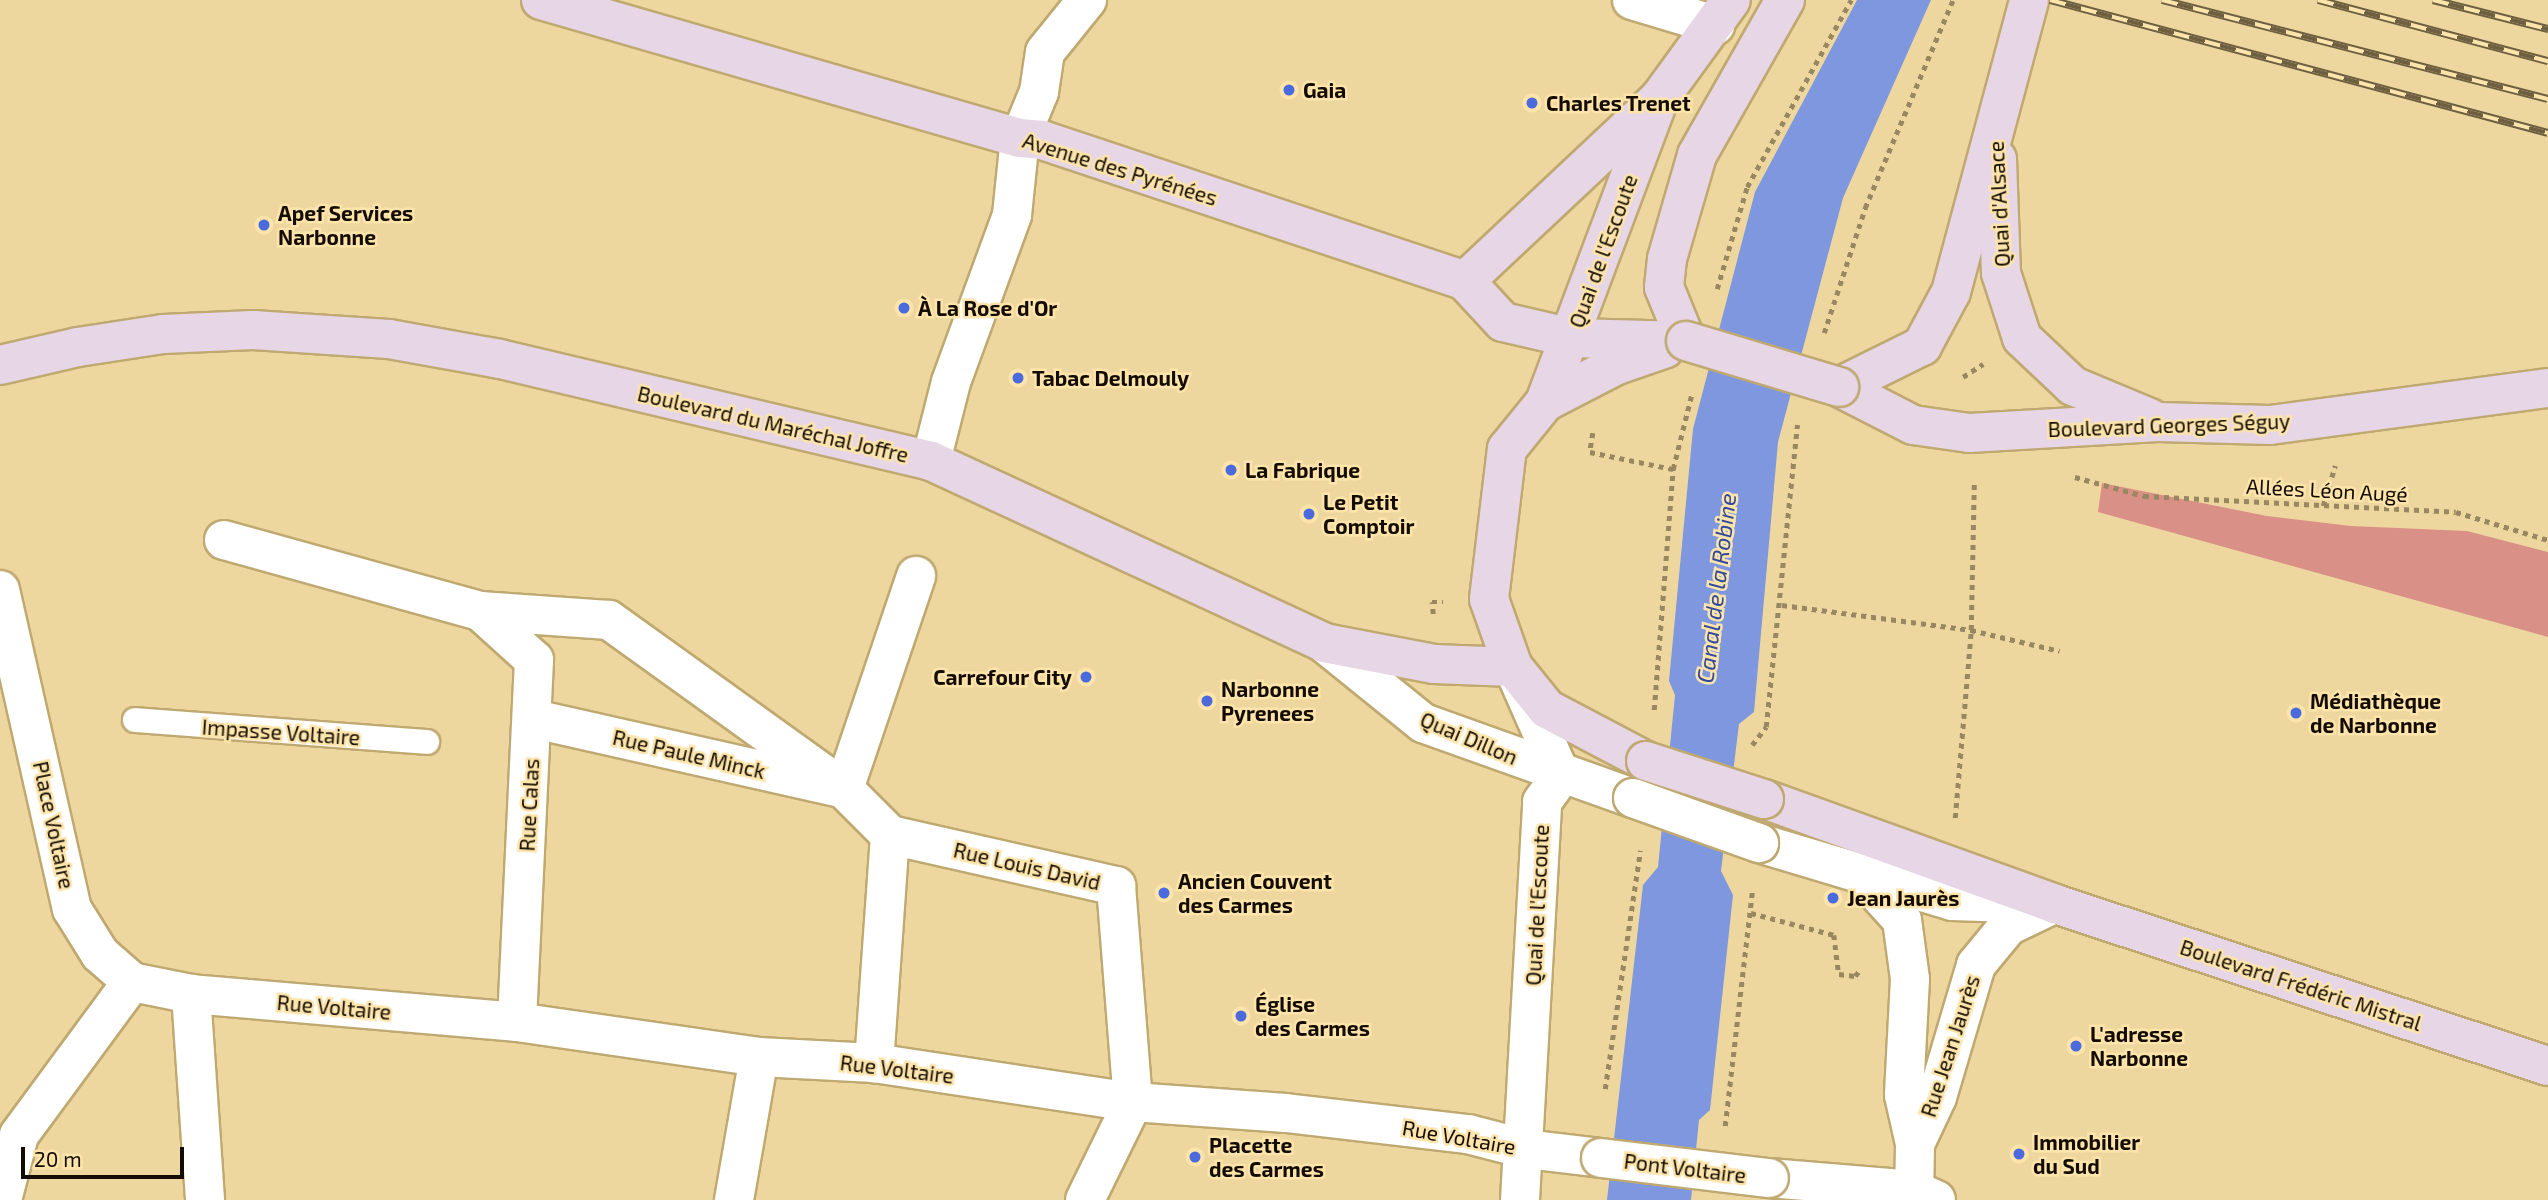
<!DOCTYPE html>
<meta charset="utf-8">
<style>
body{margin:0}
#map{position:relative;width:2548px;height:1200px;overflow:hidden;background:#eed79e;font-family:"Exo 2",sans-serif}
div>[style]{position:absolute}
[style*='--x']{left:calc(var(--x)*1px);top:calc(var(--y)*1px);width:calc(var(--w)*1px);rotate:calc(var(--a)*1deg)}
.green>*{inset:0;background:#d99187}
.water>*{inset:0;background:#7e97df}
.path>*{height:4.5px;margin-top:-2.25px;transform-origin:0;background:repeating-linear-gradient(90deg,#988760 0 5px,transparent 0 10px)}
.roads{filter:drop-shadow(2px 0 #bfa971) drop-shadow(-2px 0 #bfa971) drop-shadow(0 2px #bfa971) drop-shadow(0 -2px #bfa971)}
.lane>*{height:24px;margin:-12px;padding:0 12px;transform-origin:12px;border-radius:12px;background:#fff}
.street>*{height:38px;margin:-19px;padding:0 19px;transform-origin:19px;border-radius:19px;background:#fff}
.secondary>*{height:38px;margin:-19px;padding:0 19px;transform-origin:19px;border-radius:19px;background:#e7d6e6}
.rail>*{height:8px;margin-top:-4px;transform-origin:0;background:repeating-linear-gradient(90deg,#fce4ab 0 16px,#6d5f40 0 32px);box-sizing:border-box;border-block:2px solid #6d5f40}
.bridges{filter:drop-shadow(2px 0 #bfa971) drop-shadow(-2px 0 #bfa971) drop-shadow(0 2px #bfa971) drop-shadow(0 -2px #bfa971)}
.street-bridge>*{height:38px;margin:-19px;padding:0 19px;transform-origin:19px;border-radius:19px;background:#fff}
.secondary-bridge>*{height:38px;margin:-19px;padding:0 19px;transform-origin:19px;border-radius:19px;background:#e7d6e6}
.dots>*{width:19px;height:19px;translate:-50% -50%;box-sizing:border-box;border:4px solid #fce4ab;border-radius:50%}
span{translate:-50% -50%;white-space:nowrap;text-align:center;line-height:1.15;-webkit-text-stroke:5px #fce4ab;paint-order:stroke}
.poi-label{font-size:21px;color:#140c00;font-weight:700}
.left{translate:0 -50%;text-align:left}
.right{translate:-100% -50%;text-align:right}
.street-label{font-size:21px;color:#140c00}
.water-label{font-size:23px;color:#31489d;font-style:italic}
.scale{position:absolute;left:21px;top:1147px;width:163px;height:32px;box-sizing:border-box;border:4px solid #140c00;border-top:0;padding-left:9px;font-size:21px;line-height:24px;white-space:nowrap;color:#140c00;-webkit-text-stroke:5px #fce4ab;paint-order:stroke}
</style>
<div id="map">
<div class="green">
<i style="clip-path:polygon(2102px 483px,2267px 516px,2351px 526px,2467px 531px,2548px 552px,2548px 637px,2098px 512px)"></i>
</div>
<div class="water">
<i style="clip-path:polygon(1857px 0,1931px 0,1843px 198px,1778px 442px,1754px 712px,1739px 724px,1721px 871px,1733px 895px,1710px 1110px,1699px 1120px,1691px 1200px,1607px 1200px,1643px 885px,1658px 867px,1675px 695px,1669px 681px,1693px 429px,1755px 192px)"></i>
</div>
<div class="path">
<i style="--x:1717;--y:289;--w:106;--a:-73.6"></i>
<i style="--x:1747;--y:187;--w:214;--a:-60.9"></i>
<i style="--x:1824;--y:333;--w:132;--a:-71.8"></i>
<i style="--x:1865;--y:208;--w:226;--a:-67.1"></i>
<i style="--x:1963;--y:377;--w:24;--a:-33"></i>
<i style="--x:1593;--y:433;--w:19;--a:99"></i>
<i style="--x:1590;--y:452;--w:85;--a:11.6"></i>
<i style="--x:2075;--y:477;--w:72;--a:15.4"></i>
<i style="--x:2144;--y:496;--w:312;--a:2.9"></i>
<i style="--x:2456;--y:512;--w:96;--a:16.9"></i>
<i style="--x:2323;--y:506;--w:42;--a:-73.3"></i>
<i style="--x:1782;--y:605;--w:191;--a:7.5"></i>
<i style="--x:1971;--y:630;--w:91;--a:13.3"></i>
<i style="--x:1433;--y:614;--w:12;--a:-95"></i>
<i style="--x:1432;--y:602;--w:11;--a:0"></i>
<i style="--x:1654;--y:710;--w:242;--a:-85.5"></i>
<i style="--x:1673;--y:469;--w:78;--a:-76"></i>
<i style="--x:1752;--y:745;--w:23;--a:-52"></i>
<i style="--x:1766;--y:727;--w:304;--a:-84.1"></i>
<i style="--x:1955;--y:818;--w:189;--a:-85.1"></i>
<i style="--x:1971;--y:630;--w:149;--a:-88.8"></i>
<i style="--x:1751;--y:913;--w:86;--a:14.8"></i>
<i style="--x:1834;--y:935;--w:39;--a:83"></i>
<i style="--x:1839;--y:974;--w:16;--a:7"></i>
<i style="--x:1855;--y:976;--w:6;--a:-51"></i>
<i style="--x:1605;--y:1089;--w:241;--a:-81.6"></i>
<i style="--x:1725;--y:1126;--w:237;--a:-83.4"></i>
</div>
<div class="roads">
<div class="lane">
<i style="--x:135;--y:720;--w:293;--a:4.3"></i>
</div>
<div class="street">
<i style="--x:1632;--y:0;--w:87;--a:16.8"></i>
<i style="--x:931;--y:461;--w:81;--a:-75.8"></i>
<i style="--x:951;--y:382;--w:178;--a:-69.9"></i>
<i style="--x:1012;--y:215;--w:77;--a:-84.1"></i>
<i style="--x:1020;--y:138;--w:50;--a:-67.6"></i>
<i style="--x:1039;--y:92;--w:40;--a:-81.5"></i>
<i style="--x:1045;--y:52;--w:67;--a:-51.1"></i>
<i style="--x:224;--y:540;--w:266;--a:15.5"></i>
<i style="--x:480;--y:611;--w:129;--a:4"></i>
<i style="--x:609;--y:620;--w:289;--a:35.7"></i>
<i style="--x:844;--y:789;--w:65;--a:45"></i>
<i style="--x:890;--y:835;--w:229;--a:94"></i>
<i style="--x:0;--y:590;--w:327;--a:77.3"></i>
<i style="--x:72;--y:909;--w:53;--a:58.1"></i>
<i style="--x:100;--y:954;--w:43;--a:41.2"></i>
<i style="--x:132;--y:982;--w:60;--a:11.5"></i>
<i style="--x:191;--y:994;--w:327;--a:4.9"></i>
<i style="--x:517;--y:1022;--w:245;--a:8.2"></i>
<i style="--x:759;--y:1057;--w:115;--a:3"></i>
<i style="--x:874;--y:1063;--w:262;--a:8.6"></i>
<i style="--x:1133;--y:1102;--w:153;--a:4.1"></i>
<i style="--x:1286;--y:1113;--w:183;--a:6.6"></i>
<i style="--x:1468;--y:1134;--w:60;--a:14.5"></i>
<i style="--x:1526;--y:1149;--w:76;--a:6.8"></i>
<i style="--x:480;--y:611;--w:73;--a:42.2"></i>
<i style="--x:534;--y:660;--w:362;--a:92.7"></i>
<i style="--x:1324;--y:643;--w:127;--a:38.9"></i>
<i style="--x:1423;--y:723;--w:223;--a:19.7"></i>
<i style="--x:1518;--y:678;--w:107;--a:66.3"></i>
<i style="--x:534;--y:719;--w:318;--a:12.7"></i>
<i style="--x:844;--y:789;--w:225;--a:-71.3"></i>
<i style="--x:890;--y:835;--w:232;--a:12.7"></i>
<i style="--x:1116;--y:886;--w:217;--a:85.5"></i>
<i style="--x:1759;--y:843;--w:202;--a:16.7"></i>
<i style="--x:1952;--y:901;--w:93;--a:1.8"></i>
<i style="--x:1862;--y:876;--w:59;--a:47.7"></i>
<i style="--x:1902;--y:920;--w:60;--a:82.3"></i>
<i style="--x:1910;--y:979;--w:116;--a:93"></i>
<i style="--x:1904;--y:1095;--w:50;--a:77.3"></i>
<i style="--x:1915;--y:1144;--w:56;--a:91"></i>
<i style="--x:191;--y:994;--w:206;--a:86.1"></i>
<i style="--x:1915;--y:1144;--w:52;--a:-64.9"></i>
<i style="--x:1937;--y:1097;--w:138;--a:-73.5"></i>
<i style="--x:1976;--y:965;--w:50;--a:-50.6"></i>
<i style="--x:2008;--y:926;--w:49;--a:-25.5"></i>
<i style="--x:1769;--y:1178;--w:145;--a:4.7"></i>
<i style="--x:1914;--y:1190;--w:24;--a:24"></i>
<i style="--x:2;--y:1200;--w:67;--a:-75.3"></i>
<i style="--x:19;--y:1135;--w:190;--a:-53.6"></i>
<i style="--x:734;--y:1200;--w:145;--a:-80.1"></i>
<i style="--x:1085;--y:1200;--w:109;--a:-63.9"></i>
<i style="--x:1520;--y:1200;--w:399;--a:-86.8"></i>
<i style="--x:1542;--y:802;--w:32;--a:-54"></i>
</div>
<div class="secondary">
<i style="--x:541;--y:0;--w:498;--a:16.1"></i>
<i style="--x:1020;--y:138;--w:22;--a:5"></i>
<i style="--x:1042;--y:140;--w:446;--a:18.4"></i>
<i style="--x:1465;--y:281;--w:56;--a:47.2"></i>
<i style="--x:1503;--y:322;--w:71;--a:13.1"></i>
<i style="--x:1572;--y:338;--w:114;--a:1.5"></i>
<i style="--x:1997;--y:159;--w:114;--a:88"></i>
<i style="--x:2001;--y:273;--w:68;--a:72.1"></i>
<i style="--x:2022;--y:338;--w:70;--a:43.3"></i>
<i style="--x:2073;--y:386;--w:83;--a:22.6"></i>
<i style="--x:1465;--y:281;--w:266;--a:-43.2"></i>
<i style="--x:1659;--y:99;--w:122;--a:-54"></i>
<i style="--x:1686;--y:341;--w:58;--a:-112.2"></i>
<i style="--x:1664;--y:287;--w:28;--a:-84"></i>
<i style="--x:1667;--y:259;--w:108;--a:-73.9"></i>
<i style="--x:1697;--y:155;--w:178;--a:-60.4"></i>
<i style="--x:0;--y:365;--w:80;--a:-13"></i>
<i style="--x:78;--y:347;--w:86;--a:-8.7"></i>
<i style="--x:163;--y:334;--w:90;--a:-2.5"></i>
<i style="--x:253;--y:330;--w:136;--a:3.8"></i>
<i style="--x:389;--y:339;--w:113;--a:10.2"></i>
<i style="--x:500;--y:359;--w:443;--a:13.3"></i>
<i style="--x:931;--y:461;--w:433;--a:24.8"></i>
<i style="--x:1324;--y:643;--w:112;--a:10.8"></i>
<i style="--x:1434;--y:664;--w:79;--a:2.2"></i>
<i style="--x:1839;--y:387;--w:83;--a:27.2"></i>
<i style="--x:1913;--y:425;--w:57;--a:8.1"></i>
<i style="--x:1969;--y:433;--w:189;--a:-3.3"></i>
<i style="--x:2158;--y:422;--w:112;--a:1.5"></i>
<i style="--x:2270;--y:425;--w:280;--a:-7.6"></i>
<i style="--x:1839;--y:387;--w:93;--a:-26.3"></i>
<i style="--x:1922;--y:346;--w:61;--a:-61.8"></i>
<i style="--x:1951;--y:292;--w:302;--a:-75"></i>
<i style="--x:1545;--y:402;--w:81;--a:-27.2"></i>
<i style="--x:1617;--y:365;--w:50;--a:-18.8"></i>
<i style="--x:1646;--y:761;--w:112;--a:-152.3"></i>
<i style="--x:1547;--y:709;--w:54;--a:-129"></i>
<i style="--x:1513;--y:667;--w:72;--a:-109.4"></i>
<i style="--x:1489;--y:599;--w:151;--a:-83.2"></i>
<i style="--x:1507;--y:449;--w:60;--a:-51"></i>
<i style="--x:1545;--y:402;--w:324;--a:-69.4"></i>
<i style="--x:1764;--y:799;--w:309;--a:19.8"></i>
<i style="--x:2055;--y:904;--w:519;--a:18.19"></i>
</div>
</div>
<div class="rail">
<i style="--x:2050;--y:0;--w:515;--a:14.95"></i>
<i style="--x:2162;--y:0;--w:398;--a:14.4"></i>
<i style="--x:2318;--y:0;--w:238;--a:14.9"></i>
<i style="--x:2433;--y:0;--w:119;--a:14.2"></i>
</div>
<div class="bridges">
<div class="street-bridge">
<i style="--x:1633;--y:798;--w:134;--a:19.7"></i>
<i style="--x:1601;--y:1158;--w:169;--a:6.8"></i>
</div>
<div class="secondary-bridge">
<i style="--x:1686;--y:341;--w:160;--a:16.7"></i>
<i style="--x:1646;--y:761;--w:124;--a:17.9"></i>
</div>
</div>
<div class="dots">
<i style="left:1289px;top:90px;background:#4a6add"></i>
<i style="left:1532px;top:103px;background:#4a6add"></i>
<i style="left:264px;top:225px;background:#4a6add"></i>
<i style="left:904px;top:308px;background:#4a6add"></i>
<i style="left:1018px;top:378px;background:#4a6add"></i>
<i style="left:1231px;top:470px;background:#4a6add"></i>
<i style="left:1309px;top:514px;background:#4a6add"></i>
<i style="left:1086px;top:677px;background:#4a6add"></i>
<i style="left:1207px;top:701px;background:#4a6add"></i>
<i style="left:2296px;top:713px;background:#4a6add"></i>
<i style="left:1164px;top:893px;background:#4a6add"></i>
<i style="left:1833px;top:898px;background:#4a6add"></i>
<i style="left:1241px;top:1016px;background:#4a6add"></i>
<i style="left:2076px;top:1046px;background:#4a6add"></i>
<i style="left:2019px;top:1154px;background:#4a6add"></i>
<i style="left:1195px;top:1157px;background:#4a6add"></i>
</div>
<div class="poi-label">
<span class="left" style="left:1303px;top:90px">Gaia</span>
<span class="left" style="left:1546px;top:103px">Charles Trenet</span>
<span class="left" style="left:278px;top:225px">Apef Services<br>Narbonne</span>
<span class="left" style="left:918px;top:308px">À La Rose d'Or</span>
<span class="left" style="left:1032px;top:378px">Tabac Delmouly</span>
<span class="left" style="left:1245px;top:470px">La Fabrique</span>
<span class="left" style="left:1323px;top:514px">Le Petit<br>Comptoir</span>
<span class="right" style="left:1072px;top:677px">Carrefour City</span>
<span class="left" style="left:1221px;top:701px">Narbonne<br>Pyrenees</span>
<span class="left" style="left:2310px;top:713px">Médiathèque<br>de Narbonne</span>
<span class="left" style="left:1178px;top:893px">Ancien Couvent<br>des Carmes</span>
<span class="left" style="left:1847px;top:898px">Jean Jaurès</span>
<span class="left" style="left:1255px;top:1016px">Église<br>des Carmes</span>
<span class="left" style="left:2090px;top:1046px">L'adresse<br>Narbonne</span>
<span class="left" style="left:2033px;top:1154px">Immobilier<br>du Sud</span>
<span class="left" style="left:1209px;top:1157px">Placette<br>des Carmes</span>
</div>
<div class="street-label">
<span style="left:1120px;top:169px;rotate:17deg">Avenue des Pyrénées</span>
<span style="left:1999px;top:204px;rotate:-93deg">Quai d'Alsace</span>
<span style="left:1603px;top:251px;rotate:-70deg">Quai de l'Escoute</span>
<span style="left:773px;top:424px;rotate:13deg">Boulevard du Maréchal Joffre</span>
<span style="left:2169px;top:425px;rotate:-2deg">Boulevard Georges Séguy</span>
<span style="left:2327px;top:490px;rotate:3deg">Allées Léon Augé</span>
<span style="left:281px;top:732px;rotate:4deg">Impasse Voltaire</span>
<span style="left:1469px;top:738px;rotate:23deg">Quai Dillon</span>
<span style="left:689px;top:754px;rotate:13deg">Rue Paule Minck</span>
<span style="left:529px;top:805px;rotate:-87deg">Rue Calas</span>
<span style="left:54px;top:825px;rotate:78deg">Place Voltaire</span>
<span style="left:1027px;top:866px;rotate:13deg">Rue Louis David</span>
<span style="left:1537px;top:905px;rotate:-87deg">Quai de l'Escoute</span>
<span style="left:2301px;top:985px;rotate:18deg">Boulevard Frédéric Mistral</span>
<span style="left:334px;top:1007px;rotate:5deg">Rue Voltaire</span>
<span style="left:1950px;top:1046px;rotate:-72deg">Rue Jean Jaurès</span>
<span style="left:897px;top:1069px;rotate:7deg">Rue Voltaire</span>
<span style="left:1459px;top:1137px;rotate:10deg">Rue Voltaire</span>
<span style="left:1685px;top:1168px;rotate:7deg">Pont Voltaire</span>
</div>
<div class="water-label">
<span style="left:1716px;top:588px;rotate:-83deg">Canal de la Robine</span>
</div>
<div class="scale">20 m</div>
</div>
